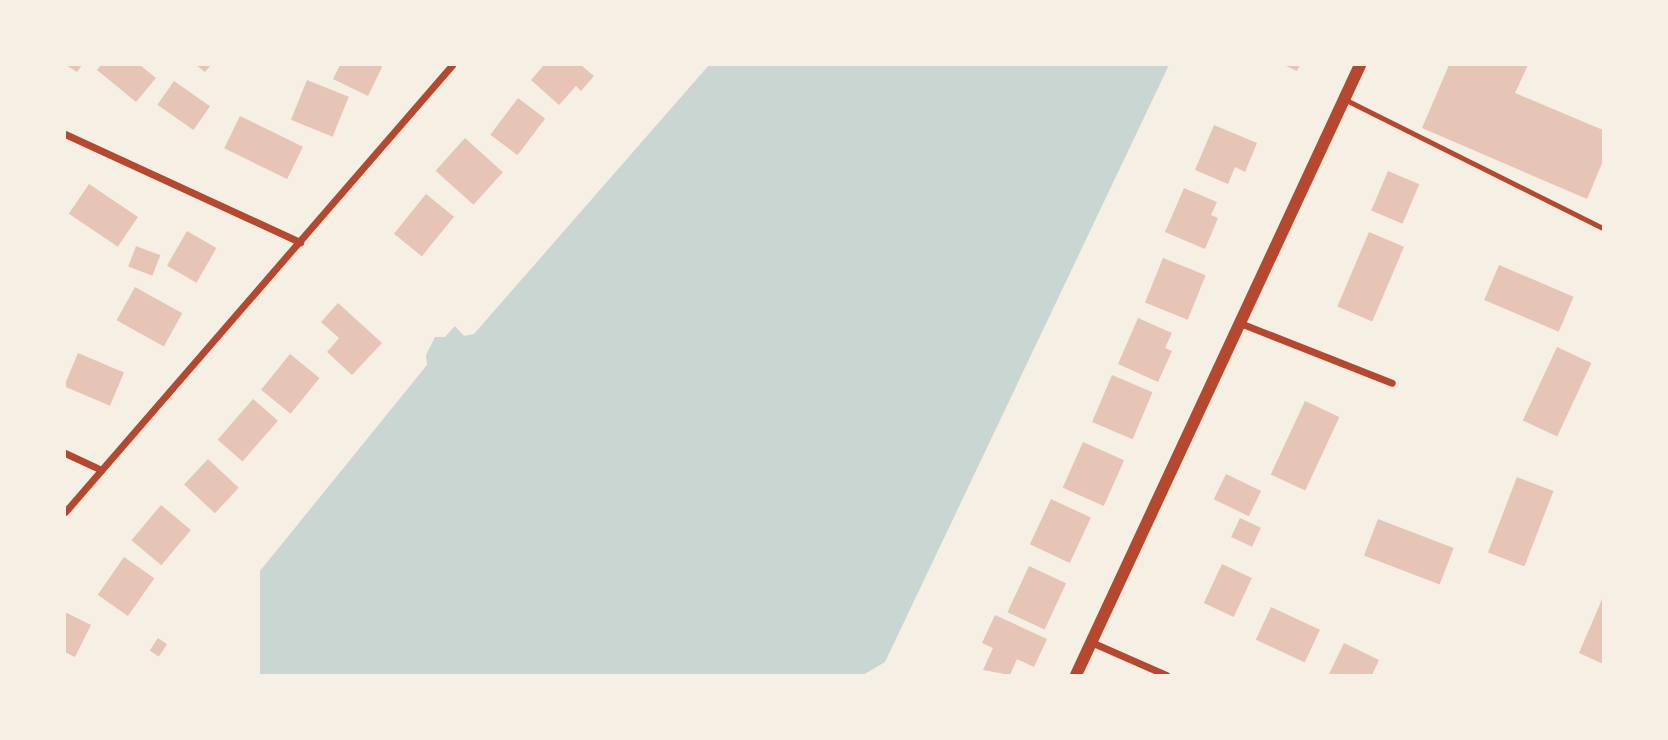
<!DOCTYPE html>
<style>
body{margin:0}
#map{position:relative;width:1668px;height:740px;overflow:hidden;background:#f6efe4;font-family:Helvetica,sans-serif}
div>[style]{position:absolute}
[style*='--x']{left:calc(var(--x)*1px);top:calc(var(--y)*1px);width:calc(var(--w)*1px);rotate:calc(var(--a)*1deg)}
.water>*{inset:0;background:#c9d6d2}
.building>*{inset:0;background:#e6c5b7;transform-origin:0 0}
.service>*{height:5px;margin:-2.5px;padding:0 2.5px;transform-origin:2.5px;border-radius:2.5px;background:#b5482f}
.minor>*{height:7px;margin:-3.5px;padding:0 3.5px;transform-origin:3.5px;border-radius:3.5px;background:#b5482f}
.tertiary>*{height:12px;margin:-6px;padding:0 6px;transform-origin:6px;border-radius:6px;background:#b5482f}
span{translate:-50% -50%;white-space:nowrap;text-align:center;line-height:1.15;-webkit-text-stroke:7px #f6efe4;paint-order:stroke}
.frame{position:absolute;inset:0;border:66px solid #f6efe4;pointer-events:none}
</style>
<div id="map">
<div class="water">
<i style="clip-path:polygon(709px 65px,1169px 65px,885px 662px,863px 675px,260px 675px,260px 571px,427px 365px,426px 355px,435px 337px,445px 337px,455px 326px,464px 336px,474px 334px)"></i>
</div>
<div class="building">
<i style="clip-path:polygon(66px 65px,82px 65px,77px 72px)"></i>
<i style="clip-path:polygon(101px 65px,140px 65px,156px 78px,136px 102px,97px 70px)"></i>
<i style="clip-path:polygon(196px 65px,211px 65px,205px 72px)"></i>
<i style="clip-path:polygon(340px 65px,383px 65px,368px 96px,333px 79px)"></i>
<i style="clip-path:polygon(544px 65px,581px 65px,594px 76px,581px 91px,576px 86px,559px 105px,531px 80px)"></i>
<i style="clip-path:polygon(1284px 65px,1300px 65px,1297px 71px)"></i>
<i style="clip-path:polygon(1449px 65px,1528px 65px,1515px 93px,1603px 130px,1603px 161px,1587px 199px,1422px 128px)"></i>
<i style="left:307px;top:80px;width:45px;height:43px;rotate:22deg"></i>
<i style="left:174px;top:81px;width:44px;height:29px;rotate:35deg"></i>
<i style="left:518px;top:98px;width:34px;height:46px;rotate:37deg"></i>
<i style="left:240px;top:116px;width:70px;height:36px;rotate:26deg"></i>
<i style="clip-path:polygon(1214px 125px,1257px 143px,1245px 172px,1235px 167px,1228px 184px,1195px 170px)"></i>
<i style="left:465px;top:138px;width:51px;height:44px;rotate:42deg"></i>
<i style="left:1388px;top:171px;width:34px;height:43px;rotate:23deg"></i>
<i style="left:89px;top:184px;width:59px;height:36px;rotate:34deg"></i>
<i style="clip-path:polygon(1184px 188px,1217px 202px,1211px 215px,1218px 218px,1205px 249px,1165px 232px)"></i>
<i style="left:426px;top:194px;width:36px;height:51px;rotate:39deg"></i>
<i style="left:187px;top:231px;width:34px;height:40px;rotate:30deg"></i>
<i style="left:1369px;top:232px;width:38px;height:81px;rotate:23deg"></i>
<i style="left:136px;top:246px;width:26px;height:22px;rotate:21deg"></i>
<i style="left:1163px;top:258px;width:46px;height:48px;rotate:22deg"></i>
<i style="left:1499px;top:265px;width:81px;height:38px;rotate:23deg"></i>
<i style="left:135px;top:287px;width:54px;height:38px;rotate:29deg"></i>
<i style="clip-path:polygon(338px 303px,382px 343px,352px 375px,327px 352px,339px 338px,321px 322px)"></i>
<i style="clip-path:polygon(1138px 318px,1172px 333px,1165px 348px,1172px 351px,1158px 382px,1118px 364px)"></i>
<i style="left:1557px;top:347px;width:38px;height:81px;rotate:25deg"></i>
<i style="left:78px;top:353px;width:50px;height:36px;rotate:23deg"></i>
<i style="left:290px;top:354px;width:38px;height:46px;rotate:39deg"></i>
<i style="left:1112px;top:375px;width:44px;height:51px;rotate:23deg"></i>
<i style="left:253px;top:399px;width:33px;height:54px;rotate:41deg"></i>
<i style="left:1305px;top:401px;width:38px;height:81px;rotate:25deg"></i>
<i style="left:1083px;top:442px;width:45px;height:50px;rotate:24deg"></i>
<i style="left:208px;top:459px;width:42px;height:35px;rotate:43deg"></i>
<i style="left:1226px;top:474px;width:39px;height:28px;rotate:26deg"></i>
<i style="left:1517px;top:477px;width:39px;height:81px;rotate:21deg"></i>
<i style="left:1051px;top:499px;width:44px;height:50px;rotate:25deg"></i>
<i style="left:161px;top:505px;width:39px;height:46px;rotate:40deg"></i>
<i style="left:1240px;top:518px;width:23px;height:21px;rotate:25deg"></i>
<i style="left:1378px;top:519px;width:81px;height:39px;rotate:21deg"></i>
<i style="left:124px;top:557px;width:37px;height:46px;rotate:35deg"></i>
<i style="left:1222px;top:564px;width:33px;height:43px;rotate:25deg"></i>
<i style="left:1029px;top:566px;width:41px;height:51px;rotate:25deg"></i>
<i style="clip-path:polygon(1603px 597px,1603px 664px,1579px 653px)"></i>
<i style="left:1271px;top:607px;width:54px;height:36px;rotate:25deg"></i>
<i style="clip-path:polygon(65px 612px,91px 625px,75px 657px,65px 652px)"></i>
<i style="clip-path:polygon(995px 615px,1047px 639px,1034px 667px,1017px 659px,1010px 675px,983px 670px,993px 648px,982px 643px)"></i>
<i style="left:158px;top:638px;width:11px;height:15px;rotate:34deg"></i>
<i style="clip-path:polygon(1344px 643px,1379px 660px,1372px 675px,1329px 674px)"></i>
</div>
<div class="service">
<i style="--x:1344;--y:99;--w:289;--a:26.5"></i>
</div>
<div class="minor">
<i style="--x:65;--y:134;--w:259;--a:24.7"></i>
<i style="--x:1240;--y:323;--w:163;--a:21.5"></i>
<i style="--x:65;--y:453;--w:40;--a:25"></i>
<i style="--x:65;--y:512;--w:591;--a:-49.11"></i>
<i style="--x:1091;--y:642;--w:82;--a:23.7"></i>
</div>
<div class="tertiary">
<i style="--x:1076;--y:675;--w:673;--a:-65.03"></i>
</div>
<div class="frame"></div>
</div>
